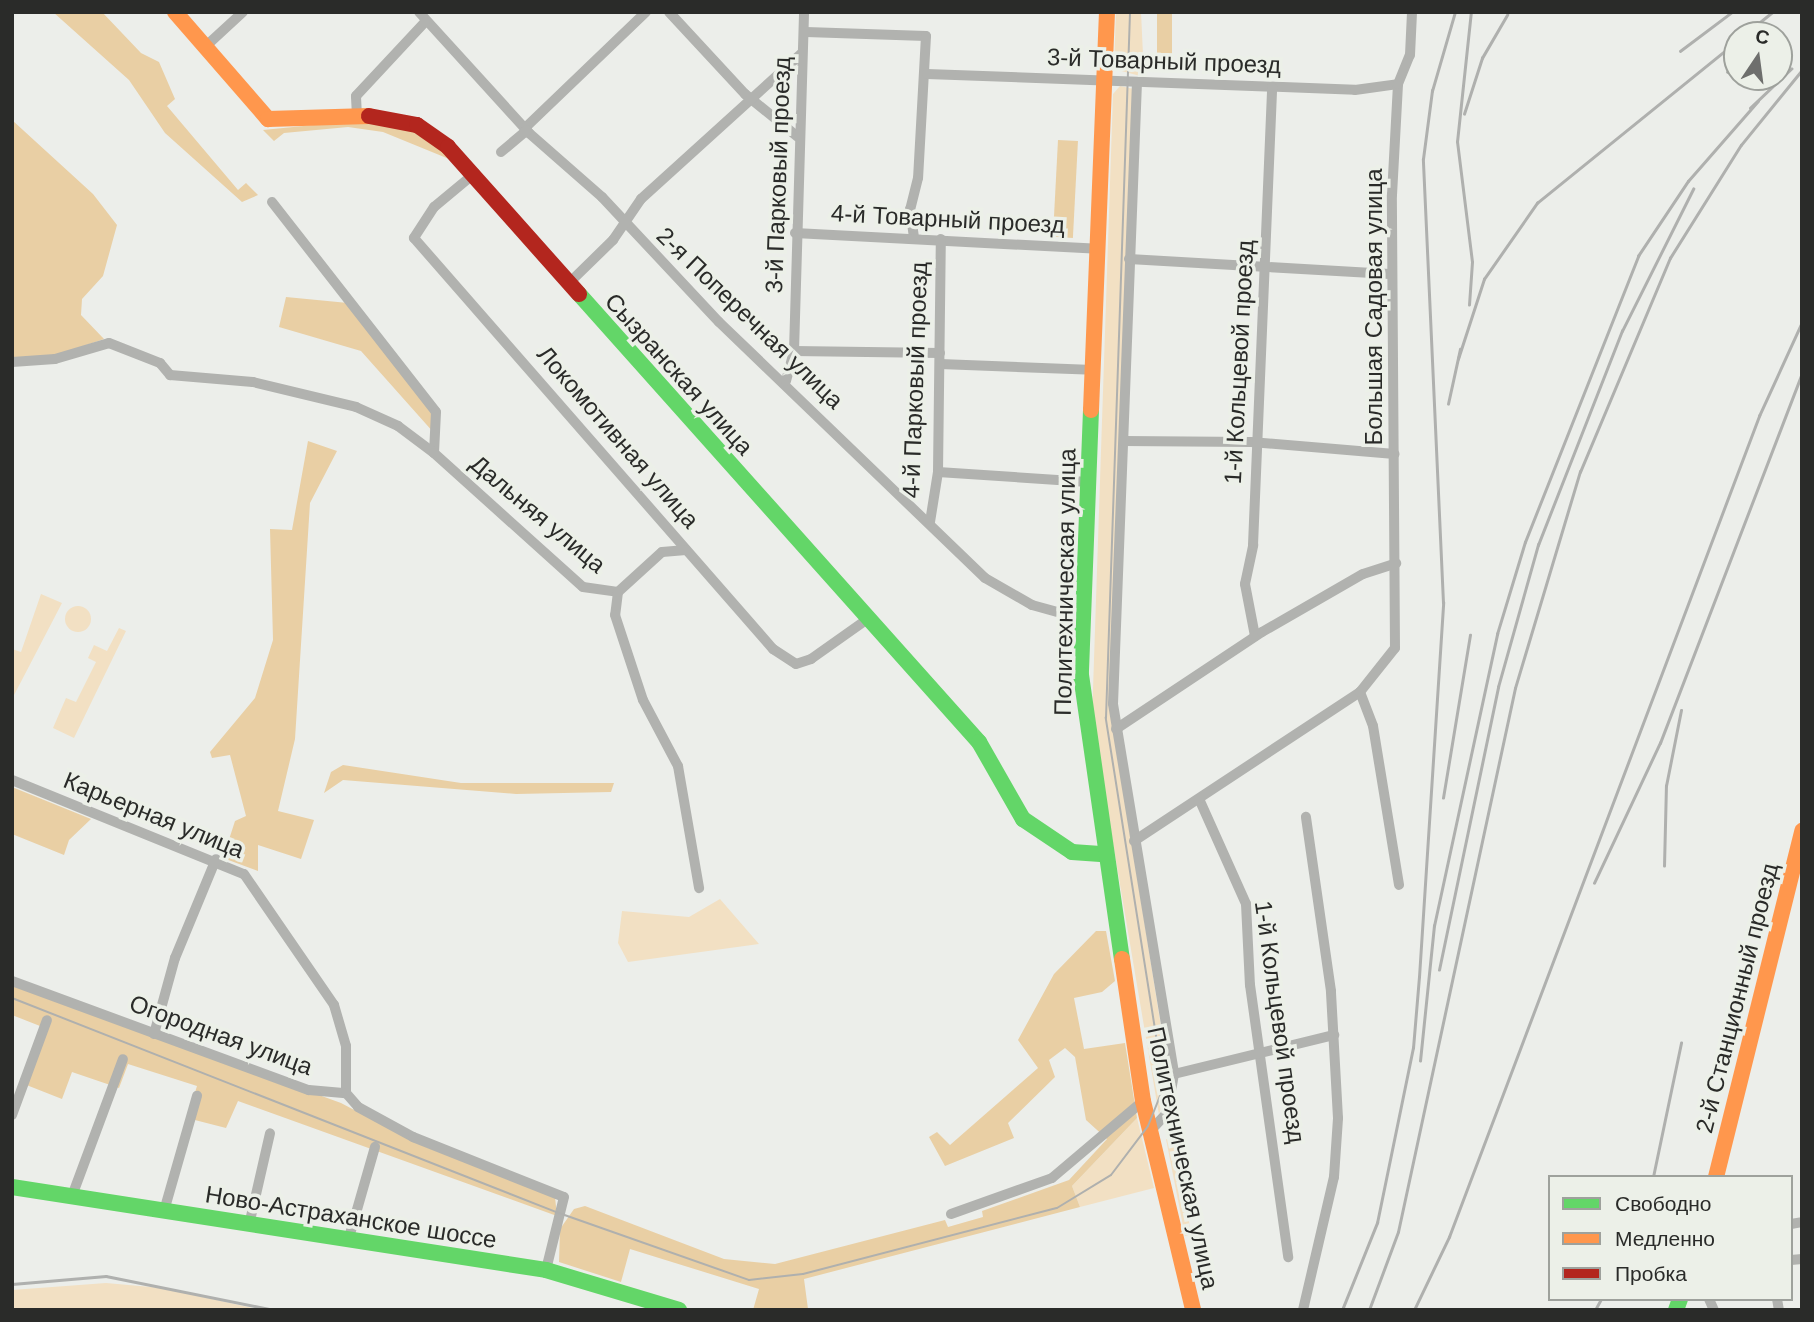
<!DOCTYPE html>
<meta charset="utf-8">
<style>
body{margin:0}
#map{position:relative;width:1814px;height:1322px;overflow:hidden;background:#eceeea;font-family:Arial,sans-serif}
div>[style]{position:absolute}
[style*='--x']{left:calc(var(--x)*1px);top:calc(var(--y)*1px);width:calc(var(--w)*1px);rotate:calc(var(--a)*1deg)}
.green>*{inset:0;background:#f2e0c3}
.round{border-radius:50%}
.forest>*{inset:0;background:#e9cfa4;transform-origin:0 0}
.street>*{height:10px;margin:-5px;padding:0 5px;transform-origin:5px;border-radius:5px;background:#b1b2af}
.fast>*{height:16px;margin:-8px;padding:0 8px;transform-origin:8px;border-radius:8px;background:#63d668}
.slow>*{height:16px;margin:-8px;padding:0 8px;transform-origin:8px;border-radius:8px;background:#ff974d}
.jam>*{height:16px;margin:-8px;padding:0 8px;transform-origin:8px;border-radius:8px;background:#b3261e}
.tram>*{height:2px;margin:-1px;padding:0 1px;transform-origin:1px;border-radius:1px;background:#afb0ae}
.rail>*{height:2.5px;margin:-1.25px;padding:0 1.25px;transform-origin:1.25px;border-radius:1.25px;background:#afb0ae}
span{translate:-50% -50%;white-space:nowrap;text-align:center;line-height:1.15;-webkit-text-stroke:7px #ecf0e8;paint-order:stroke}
.street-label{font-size:24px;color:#2a2b29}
.frame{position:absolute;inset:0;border:14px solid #2a2b29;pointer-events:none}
.legend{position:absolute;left:1548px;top:1175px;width:245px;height:126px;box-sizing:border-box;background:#ecf0e8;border:2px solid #9ea19c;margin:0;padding:9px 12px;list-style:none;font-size:21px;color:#2a2b29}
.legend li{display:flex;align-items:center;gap:14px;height:35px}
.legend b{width:35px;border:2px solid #9ea19c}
.north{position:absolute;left:1723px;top:21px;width:70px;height:70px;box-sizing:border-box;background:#ecf0e8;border:2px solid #9ea19c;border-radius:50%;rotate:13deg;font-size:19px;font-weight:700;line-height:28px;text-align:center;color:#2a2b29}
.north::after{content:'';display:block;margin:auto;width:24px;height:32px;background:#6e6f6d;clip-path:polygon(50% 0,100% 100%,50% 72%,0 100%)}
</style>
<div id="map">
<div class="green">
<i style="clip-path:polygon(1116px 12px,1141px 12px,1144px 77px,1114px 69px)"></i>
<i style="clip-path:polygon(1120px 86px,1134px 89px,1110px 706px,1169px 1077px,1159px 1115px,1092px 719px,1113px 94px)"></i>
<i style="clip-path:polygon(41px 594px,62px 603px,12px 699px,12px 649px,21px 652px)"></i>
<i class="round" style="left:65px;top:606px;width:26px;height:26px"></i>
<i style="clip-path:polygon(119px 628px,126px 631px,74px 738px,53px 728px,66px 698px,76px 702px,96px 662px,88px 658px,94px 645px,107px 651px)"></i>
<i style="clip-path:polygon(720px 899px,759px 944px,628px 962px,618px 943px,622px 911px,689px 917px)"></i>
<i style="clip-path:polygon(1137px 1118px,1154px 1188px,1080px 1207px,1072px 1186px)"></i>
<i style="clip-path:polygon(1166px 1139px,1178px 1143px,1191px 1236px,1185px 1236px)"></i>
<i style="clip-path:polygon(106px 1283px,162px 1288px,262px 1310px,12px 1310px,12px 1290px)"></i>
</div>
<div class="forest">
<i style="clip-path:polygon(53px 12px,102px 12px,141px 53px,159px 62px,175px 99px,167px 106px,238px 190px,246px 183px,258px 195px,242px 202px,165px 133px,129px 80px)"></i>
<i style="left:1157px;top:12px;width:15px;height:51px"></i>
<i style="clip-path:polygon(374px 119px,415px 130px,454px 161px,383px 132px,348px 127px,284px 133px,274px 141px,263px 130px)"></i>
<i style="clip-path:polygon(12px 120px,93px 194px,117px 225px,103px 276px,82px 299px,81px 315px,104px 339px,54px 356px,12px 358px)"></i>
<i style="left:1058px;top:140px;width:20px;height:97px;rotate:3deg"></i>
<i style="clip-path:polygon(286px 297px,348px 303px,433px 414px,434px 433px,361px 351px,279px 327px)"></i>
<i style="clip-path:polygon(308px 441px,337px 451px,310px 503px,295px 739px,278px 811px,314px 820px,301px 859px,258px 845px,258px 871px,223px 858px,235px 821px,246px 816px,230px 755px,212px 758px,210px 752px,255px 698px,273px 640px,270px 529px,292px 530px)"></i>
<i style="clip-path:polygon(343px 765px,461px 783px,614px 783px,611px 792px,516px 794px,343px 780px,324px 793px,331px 772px)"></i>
<i style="clip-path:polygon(12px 787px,91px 819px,69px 840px,64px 855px,12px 834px)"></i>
<i style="clip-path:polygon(1096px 931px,1106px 931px,1115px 981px,1102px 992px,1074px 998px,1084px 1049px,1125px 1043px,1137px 1118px,1072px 1186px,1080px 1207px,804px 1279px,808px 1309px,753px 1310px,759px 1289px,630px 1249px,621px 1282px,559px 1262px,560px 1229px,574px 1209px,585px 1206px,724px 1259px,775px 1264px,945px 1220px,948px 1227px,983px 1217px,982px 1211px,1069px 1180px,1107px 1139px,1086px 1120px,1075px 1057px,1065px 1048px,1049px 1060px,1055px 1077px,1008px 1123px,1014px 1138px,945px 1166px,929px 1137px,937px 1132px,950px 1145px,1038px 1068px,1018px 1040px,1054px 974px)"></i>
<i style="clip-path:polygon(12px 984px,341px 1103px,411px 1140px,555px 1197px,557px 1216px,238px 1101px,226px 1128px,187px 1118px,197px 1086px,128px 1064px,119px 1088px,72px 1072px,62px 1099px,29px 1086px,22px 1082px,40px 1026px,12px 1015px)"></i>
</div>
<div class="street">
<i style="--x:419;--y:12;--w:164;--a:47.7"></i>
<i style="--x:529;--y:133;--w:97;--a:41.2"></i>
<i style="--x:602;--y:197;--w:171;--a:46.9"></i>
<i style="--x:719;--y:322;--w:369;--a:43.9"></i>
<i style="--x:985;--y:578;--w:54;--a:29.9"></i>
<i style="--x:1032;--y:605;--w:53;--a:15.4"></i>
<i style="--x:669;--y:12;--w:112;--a:47.2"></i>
<i style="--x:745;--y:94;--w:68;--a:39.1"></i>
<i style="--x:806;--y:32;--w:120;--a:1.9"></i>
<i style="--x:926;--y:36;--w:142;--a:93.2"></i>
<i style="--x:918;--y:178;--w:32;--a:104"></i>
<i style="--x:910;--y:209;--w:28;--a:82"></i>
<i style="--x:206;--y:46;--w:50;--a:-42.6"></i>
<i style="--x:927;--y:74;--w:428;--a:2.1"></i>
<i style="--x:1355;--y:90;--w:43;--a:-7.9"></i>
<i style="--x:1137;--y:82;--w:622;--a:92.21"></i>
<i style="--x:1113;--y:704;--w:375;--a:80.6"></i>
<i style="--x:1174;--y:1074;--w:40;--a:100"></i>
<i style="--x:1167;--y:1113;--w:26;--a:133"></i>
<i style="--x:357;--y:116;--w:20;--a:-93"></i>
<i style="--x:356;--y:96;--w:101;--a:-47"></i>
<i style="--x:526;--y:127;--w:166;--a:-43.8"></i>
<i style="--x:501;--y:152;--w:34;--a:-40"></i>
<i style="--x:475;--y:173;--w:53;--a:140.3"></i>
<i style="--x:434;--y:207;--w:37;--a:123"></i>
<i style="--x:414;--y:238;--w:546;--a:48.86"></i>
<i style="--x:773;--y:649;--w:27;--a:33"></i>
<i style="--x:796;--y:664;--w:16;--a:-18"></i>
<i style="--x:811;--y:659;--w:71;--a:-35.3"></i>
<i style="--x:272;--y:202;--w:266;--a:52"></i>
<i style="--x:436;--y:412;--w:41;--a:92.8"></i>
<i style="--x:795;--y:233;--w:303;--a:3"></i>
<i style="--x:1129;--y:259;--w:261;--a:3.3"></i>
<i style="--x:569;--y:283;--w:62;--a:-44.3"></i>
<i style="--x:613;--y:240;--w:50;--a:-55.7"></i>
<i style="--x:641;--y:199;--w:217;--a:-42.2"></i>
<i style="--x:794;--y:351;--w:146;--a:0.8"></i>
<i style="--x:12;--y:362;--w:43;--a:-4"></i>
<i style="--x:55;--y:359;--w:56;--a:-16.5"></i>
<i style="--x:109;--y:343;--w:55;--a:21.4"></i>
<i style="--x:160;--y:363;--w:16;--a:50"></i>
<i style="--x:170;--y:375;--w:83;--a:4.8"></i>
<i style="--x:253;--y:382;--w:106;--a:13.6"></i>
<i style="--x:356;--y:407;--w:46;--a:24.3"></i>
<i style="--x:398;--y:426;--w:45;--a:36.9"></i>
<i style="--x:434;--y:453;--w:200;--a:42"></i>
<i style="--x:583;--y:587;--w:35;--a:8"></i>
<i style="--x:940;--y:364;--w:153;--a:2.2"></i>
<i style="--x:786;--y:381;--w:31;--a:-75"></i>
<i style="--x:794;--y:351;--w:339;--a:-88.3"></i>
<i style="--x:1124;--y:441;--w:127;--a:0.5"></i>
<i style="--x:1251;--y:442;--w:144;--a:4.8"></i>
<i style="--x:938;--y:472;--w:150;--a:3.8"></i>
<i style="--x:930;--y:522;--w:51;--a:-80.9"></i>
<i style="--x:938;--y:472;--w:233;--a:-89.3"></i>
<i style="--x:618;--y:592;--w:23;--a:97"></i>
<i style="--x:615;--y:615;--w:89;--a:71.8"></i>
<i style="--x:643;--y:700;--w:75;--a:62.1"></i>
<i style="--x:678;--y:766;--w:124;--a:80.2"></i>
<i style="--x:618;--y:592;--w:59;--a:-42.3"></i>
<i style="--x:662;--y:552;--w:24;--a:-5"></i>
<i style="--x:1255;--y:636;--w:53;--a:-100.9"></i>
<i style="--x:1245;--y:584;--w:40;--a:-78"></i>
<i style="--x:1253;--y:545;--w:458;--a:-87.6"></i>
<i style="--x:1360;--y:692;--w:36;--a:69"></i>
<i style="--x:1373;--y:726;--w:161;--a:80.7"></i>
<i style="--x:1116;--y:729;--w:175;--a:-33.6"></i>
<i style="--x:1262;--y:632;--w:116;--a:-29.9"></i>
<i style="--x:1363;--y:574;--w:35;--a:-18"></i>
<i style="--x:12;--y:780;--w:250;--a:22.1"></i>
<i style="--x:244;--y:874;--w:159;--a:55.5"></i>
<i style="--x:334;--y:1005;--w:43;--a:73.7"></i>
<i style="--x:346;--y:1046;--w:47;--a:90"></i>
<i style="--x:1200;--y:801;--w:113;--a:65.9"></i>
<i style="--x:1246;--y:904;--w:81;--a:87.2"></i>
<i style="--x:1250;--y:985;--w:275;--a:82"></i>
<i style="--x:1134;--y:841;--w:271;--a:-33.4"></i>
<i style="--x:1360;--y:692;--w:56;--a:-51.5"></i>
<i style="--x:1395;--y:648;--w:453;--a:-90.4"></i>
<i style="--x:1392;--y:195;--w:111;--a:-86.9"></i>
<i style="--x:1398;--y:84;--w:31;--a:-68"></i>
<i style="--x:1410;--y:55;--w:43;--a:-87.3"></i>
<i style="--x:12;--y:981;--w:316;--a:20.2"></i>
<i style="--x:309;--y:1090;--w:37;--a:5"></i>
<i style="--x:154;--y:1034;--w:79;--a:-74.6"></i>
<i style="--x:175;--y:958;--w:107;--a:-67.5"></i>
<i style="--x:1174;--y:1074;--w:165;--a:-13.7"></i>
<i style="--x:346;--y:1093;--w:18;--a:49"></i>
<i style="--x:358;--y:1107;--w:63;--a:28.6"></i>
<i style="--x:413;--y:1137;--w:162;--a:21.7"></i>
<i style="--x:564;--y:1197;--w:75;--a:103.9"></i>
<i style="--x:12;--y:1115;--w:101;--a:-69.8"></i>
<i style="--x:72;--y:1196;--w:146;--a:-69.6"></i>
<i style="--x:164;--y:1211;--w:120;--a:-74"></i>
<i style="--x:951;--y:1214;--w:107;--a:-19.6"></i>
<i style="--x:1052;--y:1178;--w:119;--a:-40.2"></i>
<i style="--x:1791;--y:1224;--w:11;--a:-10"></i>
<i style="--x:249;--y:1225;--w:94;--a:-77.1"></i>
<i style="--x:348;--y:1241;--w:98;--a:-74"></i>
<i style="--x:1791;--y:1260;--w:11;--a:-5"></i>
<i style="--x:1709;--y:1299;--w:12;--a:66"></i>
<i style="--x:1777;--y:1299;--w:11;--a:80"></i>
<i style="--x:1303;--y:1310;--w:137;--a:-76.9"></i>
<i style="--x:1334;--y:1177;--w:59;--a:-86.1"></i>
<i style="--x:1338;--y:1118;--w:127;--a:-93.2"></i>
<i style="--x:1331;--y:991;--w:176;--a:-98.2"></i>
</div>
<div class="fast">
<i style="--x:579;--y:294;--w:601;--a:48.24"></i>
<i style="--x:979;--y:742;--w:89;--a:60.3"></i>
<i style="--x:1023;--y:819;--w:59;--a:34"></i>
<i style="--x:1072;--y:852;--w:32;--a:4"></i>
<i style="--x:1091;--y:410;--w:265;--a:92.2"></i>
<i style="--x:1081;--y:675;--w:287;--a:81.8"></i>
<i style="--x:12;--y:1187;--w:540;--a:8.83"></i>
<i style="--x:546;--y:1270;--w:139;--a:16.7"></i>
<i style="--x:1676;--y:1310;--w:12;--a:-70"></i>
</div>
<div class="slow">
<i style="--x:175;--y:12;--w:142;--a:49"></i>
<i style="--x:268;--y:119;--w:101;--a:-1.7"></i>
<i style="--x:1091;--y:410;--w:398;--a:-87.7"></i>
<i style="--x:1122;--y:959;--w:144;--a:81.6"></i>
<i style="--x:1143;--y:1101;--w:215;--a:76.5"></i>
<i style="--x:1716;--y:1177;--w:357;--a:-76"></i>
</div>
<div class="jam">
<i style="--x:369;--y:116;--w:49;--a:10.6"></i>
<i style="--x:417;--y:125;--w:38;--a:35"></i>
<i style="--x:448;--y:147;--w:197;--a:48.3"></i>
</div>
<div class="tram">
<i style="--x:12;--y:998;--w:585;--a:21.47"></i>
<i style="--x:556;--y:1212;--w:205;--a:19.4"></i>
<i style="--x:749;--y:1280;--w:54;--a:-6.3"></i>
<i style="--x:803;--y:1274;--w:262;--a:-14.6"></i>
<i style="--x:1057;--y:1208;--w:63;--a:-31.4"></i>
<i style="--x:1111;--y:1175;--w:61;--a:-52.9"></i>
<i style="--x:1148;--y:1126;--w:43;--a:-68.2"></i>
<i style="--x:1164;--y:1086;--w:373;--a:-99"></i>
<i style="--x:1106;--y:718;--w:706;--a:-88.05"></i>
</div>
<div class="rail">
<i style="--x:1744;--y:35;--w:36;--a:-39"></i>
<i style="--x:1680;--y:51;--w:65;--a:-36.9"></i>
<i style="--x:1727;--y:72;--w:16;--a:-52"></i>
<i style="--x:1750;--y:108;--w:57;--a:-43.6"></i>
<i style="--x:1464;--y:114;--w:59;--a:-72.2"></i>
<i style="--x:1482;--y:58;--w:50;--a:-59.8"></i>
<i style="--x:1469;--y:305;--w:43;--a:-86"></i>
<i style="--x:1472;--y:262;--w:121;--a:-97.1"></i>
<i style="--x:1457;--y:142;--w:131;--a:-83.9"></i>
<i style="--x:1458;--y:359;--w:84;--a:-72"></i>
<i style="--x:1484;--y:279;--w:93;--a:-55.1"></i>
<i style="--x:1537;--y:203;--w:257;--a:-39"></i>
<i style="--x:1448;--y:404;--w:56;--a:-77.7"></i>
<i style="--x:1443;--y:798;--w:165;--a:-80.6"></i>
<i style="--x:1664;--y:866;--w:80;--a:-88.6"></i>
<i style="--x:1666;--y:786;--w:77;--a:-78.8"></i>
<i style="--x:1594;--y:883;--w:155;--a:-64.8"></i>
<i style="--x:1660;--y:743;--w:395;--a:-69"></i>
<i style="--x:1439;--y:970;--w:289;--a:-78.2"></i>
<i style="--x:1498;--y:687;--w:148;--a:-74.3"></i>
<i style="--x:1538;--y:545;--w:230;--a:-68.6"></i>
<i style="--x:1622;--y:331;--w:159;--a:-63.4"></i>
<i style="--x:1420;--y:1061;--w:136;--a:-84.1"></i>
<i style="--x:1434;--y:926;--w:299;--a:-77.8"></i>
<i style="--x:1497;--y:634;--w:96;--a:-73.1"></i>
<i style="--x:1525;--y:542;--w:308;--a:-68.4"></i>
<i style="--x:1638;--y:256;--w:90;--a:-56.3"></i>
<i style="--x:1688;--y:181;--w:106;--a:-48.8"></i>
<i style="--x:1653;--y:1177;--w:137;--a:-78.2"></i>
<i style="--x:12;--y:1284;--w:94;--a:-4.9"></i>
<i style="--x:106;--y:1276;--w:171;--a:11.4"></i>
<i style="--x:1342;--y:1310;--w:94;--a:-68.1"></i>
<i style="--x:1377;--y:1223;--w:179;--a:-78.4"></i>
<i style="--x:1413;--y:1048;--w:71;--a:-85.2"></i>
<i style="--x:1419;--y:977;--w:375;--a:-86.3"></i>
<i style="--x:1443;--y:603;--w:444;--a:-92.6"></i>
<i style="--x:1423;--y:159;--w:69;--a:-82.5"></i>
<i style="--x:1432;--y:91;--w:82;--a:-73.8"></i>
<i style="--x:1369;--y:1310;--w:83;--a:-69.6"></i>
<i style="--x:1398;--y:1232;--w:556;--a:-77.86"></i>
<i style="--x:1515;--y:688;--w:226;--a:-73.3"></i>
<i style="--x:1580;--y:472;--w:232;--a:-67.2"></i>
<i style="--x:1670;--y:258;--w:133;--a:-57.9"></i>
<i style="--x:1741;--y:145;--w:97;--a:-50.9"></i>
<i style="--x:1414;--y:1310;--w:81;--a:-64.4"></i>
<i style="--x:1449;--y:1237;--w:878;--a:-69.31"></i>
<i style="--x:1759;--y:416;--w:103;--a:-65.4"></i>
<i style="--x:1595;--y:1310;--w:13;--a:-61"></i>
</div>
<div class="street-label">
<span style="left:1164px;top:61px;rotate:2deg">3-й Товарный проезд</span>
<span style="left:778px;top:175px;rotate:-88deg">3-й Парковый проезд</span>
<span style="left:948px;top:219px;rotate:3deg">4-й Товарный проезд</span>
<span style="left:1374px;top:307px;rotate:-90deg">Большая Садовая улица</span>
<span style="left:750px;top:318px;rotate:44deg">2-я Поперечная улица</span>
<span style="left:1239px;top:362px;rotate:-87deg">1-й Кольцевой проезд</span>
<span style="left:679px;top:374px;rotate:48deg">Сызранская улица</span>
<span style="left:915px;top:380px;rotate:-88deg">4-й Парковый проезд</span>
<span style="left:618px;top:437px;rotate:49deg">Локомотивная улица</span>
<span style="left:538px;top:514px;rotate:40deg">Дальняя улица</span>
<span style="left:1065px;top:582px;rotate:-89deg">Политехническая улица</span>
<span style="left:154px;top:815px;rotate:22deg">Карьерная улица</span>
<span style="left:1737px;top:998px;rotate:-76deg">2-й Станционный проезд</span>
<span style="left:1280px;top:1022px;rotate:82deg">1-й Кольцевой проезд</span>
<span style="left:221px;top:1035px;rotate:20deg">Огородная улица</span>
<span style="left:1183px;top:1158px;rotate:78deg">Политехническая улица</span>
<span style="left:351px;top:1217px;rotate:9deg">Ново-Астраханское шоссе</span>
</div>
<div class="frame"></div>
<ul class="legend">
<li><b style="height:9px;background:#63d668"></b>Свободно</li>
<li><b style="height:9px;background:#ff974d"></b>Медленно</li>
<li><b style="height:9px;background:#b3261e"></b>Пробка</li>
</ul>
<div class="north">С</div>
</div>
